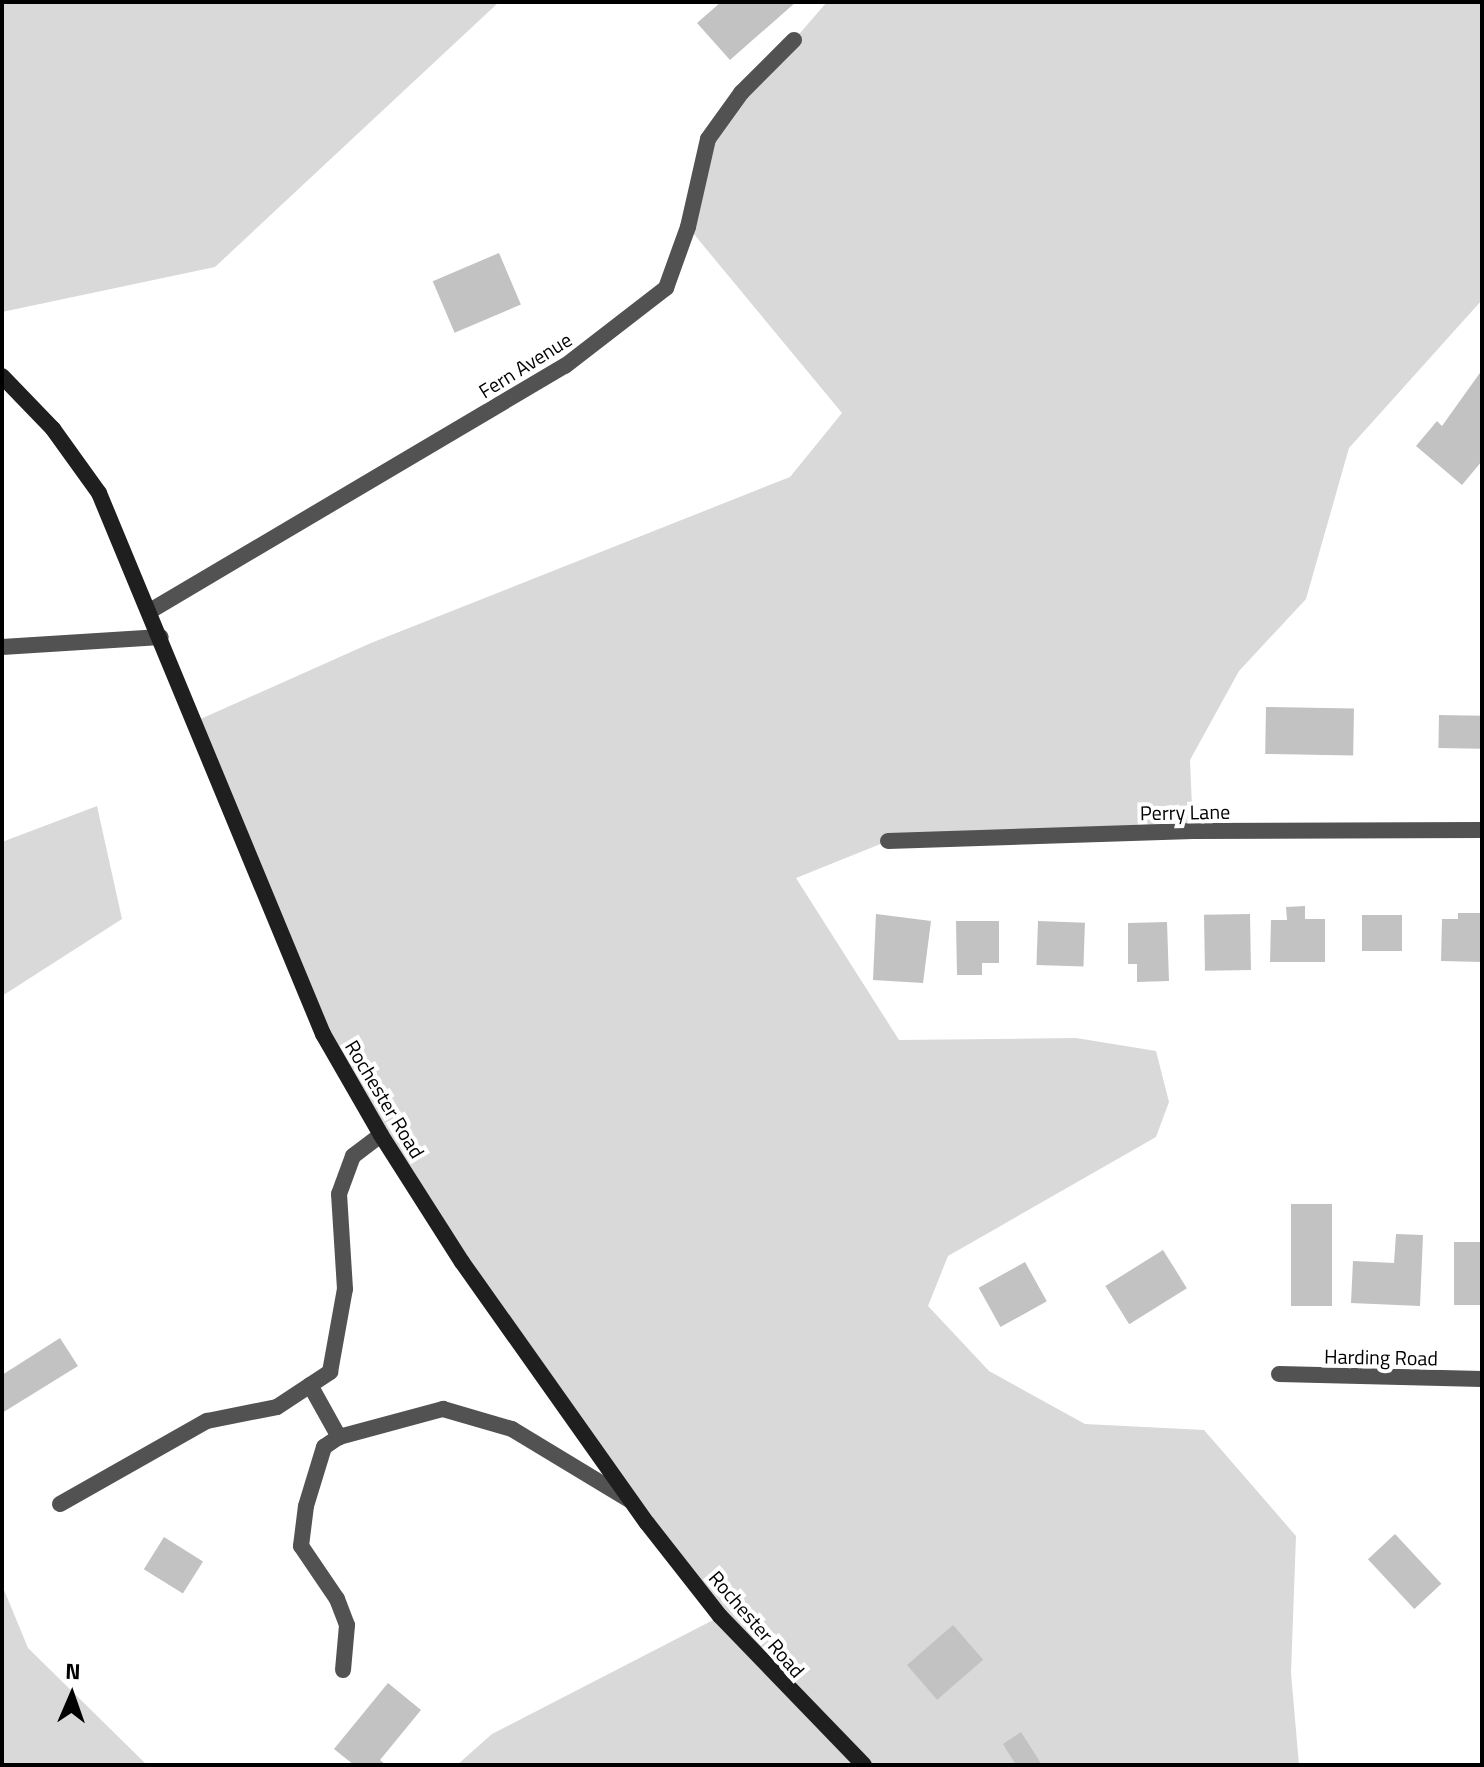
<!DOCTYPE html>
<style>
body{margin:0}
#map{position:relative;width:1484px;height:1767px;overflow:hidden;background:#fff;font-family:"Titillium Web",sans-serif}
div>[style]{position:absolute}
[style*='--x']{left:calc(var(--x)*1px);top:calc(var(--y)*1px);width:calc(var(--w)*1px);rotate:calc(var(--a)*1deg)}
.green>*{inset:0;background:#d9d9d9}
.building>*{inset:0;background:#c2c2c2;transform-origin:0 0}
.lane>*{height:16px;margin:-8px;padding:0 8px;transform-origin:8px;border-radius:8px;background:#525252}
.street>*{height:16px;margin:-8px;padding:0 8px;transform-origin:8px;border-radius:8px;background:#525252}
.secondary>*{height:16px;margin:-8px;padding:0 8px;transform-origin:8px;border-radius:8px;background:#1f1f1f}
span{translate:-50% -50%;white-space:nowrap;text-align:center;line-height:1.15;-webkit-text-stroke:8px #fff;paint-order:stroke}
.street-label{font-size:20px;color:#000}
.frame{position:absolute;inset:0;border:4px solid #000;pointer-events:none}
.north{position:absolute;left:32px;top:1655px;width:80px;height:80px;-webkit-text-stroke:6px #fff;paint-order:stroke;rotate:2deg;font-size:22px;font-weight:700;line-height:32px;text-align:center;color:#000}
.north::after{content:'';display:block;margin:auto;width:28px;height:36px;background:#000;clip-path:polygon(50% 0,100% 100%,50% 72%,0 100%)}
</style>
<div id="map">
<div class="green">
<i style="clip-path:polygon(2px 2px,499px 2px,215px 267px,2px 312px)"></i>
<i style="clip-path:polygon(827px 2px,1482px 2px,1482px 300px,1349px 448px,1306px 599px,1239px 671px,1190px 760px,1193px 831px,888px 841px,796px 878px,899px 1040px,1076px 1038px,1156px 1051px,1169px 1102px,1156px 1137px,948px 1256px,928px 1306px,989px 1371px,1085px 1424px,1204px 1430px,1296px 1536px,1291px 1673px,1299px 1765px,457px 1765px,492px 1734px,719px 1617px,462px 1262px,323px 1034px,196px 721px,371px 643px,790px 477px,842px 413px,688px 227px,708px 139px)"></i>
<i style="clip-path:polygon(97px 806px,122px 919px,2px 996px,2px 842px)"></i>
<i style="clip-path:polygon(2px 1585px,28px 1648px,147px 1765px,2px 1765px)"></i>
</div>
<div class="building">
<i style="clip-path:polygon(721px 2px,796px 2px,730px 60px,697px 23px)"></i>
<i style="left:499px;top:253px;width:56px;height:72px;rotate:67deg"></i>
<i style="clip-path:polygon(1482px 370px,1482px 461px,1462px 485px,1416px 446px,1437px 421px,1442px 426px)"></i>
<i style="left:1266px;top:707px;width:88px;height:47px;rotate:1deg"></i>
<i style="left:1439px;top:715px;width:43px;height:33px;rotate:1deg"></i>
<i style="clip-path:polygon(1305px 906px,1305px 919px,1325px 919px,1325px 962px,1270px 962px,1271px 920px,1287px 920px,1286px 907px)"></i>
<i style="clip-path:polygon(1458px 913px,1482px 913px,1482px 962px,1441px 961px,1442px 919px,1458px 919px)"></i>
<i style="clip-path:polygon(876px 914px,931px 921px,923px 983px,873px 980px)"></i>
<i style="left:1250px;top:914px;width:56px;height:46px;rotate:89deg"></i>
<i style="left:1362px;top:915px;width:40px;height:36px"></i>
<i style="clip-path:polygon(956px 921px,999px 921px,999px 963px,982px 963px,982px 975px,957px 975px)"></i>
<i style="left:1038px;top:921px;width:47px;height:44px;rotate:2deg"></i>
<i style="clip-path:polygon(1167px 922px,1169px 981px,1137px 982px,1137px 964px,1128px 964px,1128px 923px)"></i>
<i style="left:1291px;top:1204px;width:41px;height:102px"></i>
<i style="clip-path:polygon(1396px 1234px,1423px 1235px,1420px 1306px,1351px 1303px,1353px 1261px,1394px 1263px)"></i>
<i style="left:1454px;top:1242px;width:28px;height:63px"></i>
<i style="left:1163px;top:1250px;width:45px;height:68px;rotate:58deg"></i>
<i style="left:1025px;top:1262px;width:45px;height:53px;rotate:61deg"></i>
<i style="clip-path:polygon(60px 1338px,78px 1366px,2px 1413px,2px 1375px)"></i>
<i style="left:1395px;top:1534px;width:68px;height:37px;rotate:47deg"></i>
<i style="left:164px;top:1537px;width:46px;height:38px;rotate:32deg"></i>
<i style="left:953px;top:1625px;width:46px;height:61px;rotate:49deg"></i>
<i style="clip-path:polygon(388px 1683px,421px 1710px,380px 1760px,386px 1765px,354px 1765px,334px 1749px)"></i>
<i style="clip-path:polygon(1021px 1732px,1042px 1765px,1016px 1765px,1003px 1744px)"></i>
</div>
<div class="lane">
<i style="--x:2;--y:647;--w:159;--a:-3.6"></i>
<i style="--x:310;--y:1385;--w:60;--a:60.9"></i>
<i style="--x:60;--y:1504;--w:169;--a:-29.5"></i>
<i style="--x:207;--y:1421;--w:71;--a:-11.3"></i>
<i style="--x:277;--y:1407;--w:64;--a:-33.4"></i>
<i style="--x:330;--y:1372;--w:84;--a:-79.8"></i>
<i style="--x:345;--y:1289;--w:95;--a:-93.6"></i>
<i style="--x:339;--y:1194;--w:40;--a:-69.8"></i>
<i style="--x:353;--y:1156;--w:35;--a:-37"></i>
<i style="--x:343;--y:1670;--w:45;--a:-84.9"></i>
<i style="--x:347;--y:1625;--w:28;--a:-111"></i>
<i style="--x:337;--y:1599;--w:64;--a:-124.2"></i>
<i style="--x:301;--y:1546;--w:40;--a:-82.9"></i>
<i style="--x:306;--y:1506;--w:62;--a:-73"></i>
<i style="--x:324;--y:1447;--w:18;--a:-34"></i>
<i style="--x:339;--y:1437;--w:108;--a:-15.1"></i>
<i style="--x:443;--y:1409;--w:72;--a:16.2"></i>
<i style="--x:512;--y:1429;--w:139;--a:31.2"></i>
</div>
<div class="street">
<i style="--x:150;--y:611;--w:482;--a:-30.6"></i>
<i style="--x:565;--y:366;--w:128;--a:-37.7"></i>
<i style="--x:666;--y:288;--w:65;--a:-70.2"></i>
<i style="--x:688;--y:227;--w:90;--a:-77.2"></i>
<i style="--x:708;--y:139;--w:57;--a:-54.3"></i>
<i style="--x:741;--y:93;--w:75;--a:-45"></i>
<i style="--x:888;--y:841;--w:305;--a:-1.9"></i>
<i style="--x:1193;--y:831;--w:289;--a:-0.2"></i>
<i style="--x:1279;--y:1374;--w:203;--a:1.4"></i>
</div>
<div class="secondary">
<i style="--x:2;--y:376;--w:74;--a:46.1"></i>
<i style="--x:53;--y:429;--w:79;--a:54.3"></i>
<i style="--x:99;--y:493;--w:586;--a:67.51"></i>
<i style="--x:323;--y:1034;--w:116;--a:60.1"></i>
<i style="--x:381;--y:1135;--w:151;--a:57.5"></i>
<i style="--x:462;--y:1262;--w:320;--a:54.7"></i>
<i style="--x:647;--y:1523;--w:118;--a:51.9"></i>
<i style="--x:720;--y:1616;--w:207;--a:46"></i>
</div>
<div class="street-label">
<span style="left:525px;top:365px;rotate:-32deg">Fern Avenue</span>
<span style="left:1185px;top:812px;rotate:-1deg">Perry Lane</span>
<span style="left:385px;top:1099px;rotate:59deg">Rochester Road</span>
<span style="left:1381px;top:1357px;rotate:1deg">Harding Road</span>
<span style="left:757px;top:1624px;rotate:49deg">Rochester Road</span>
</div>
<div class="frame"></div>
<div class="north">N</div>
</div>
